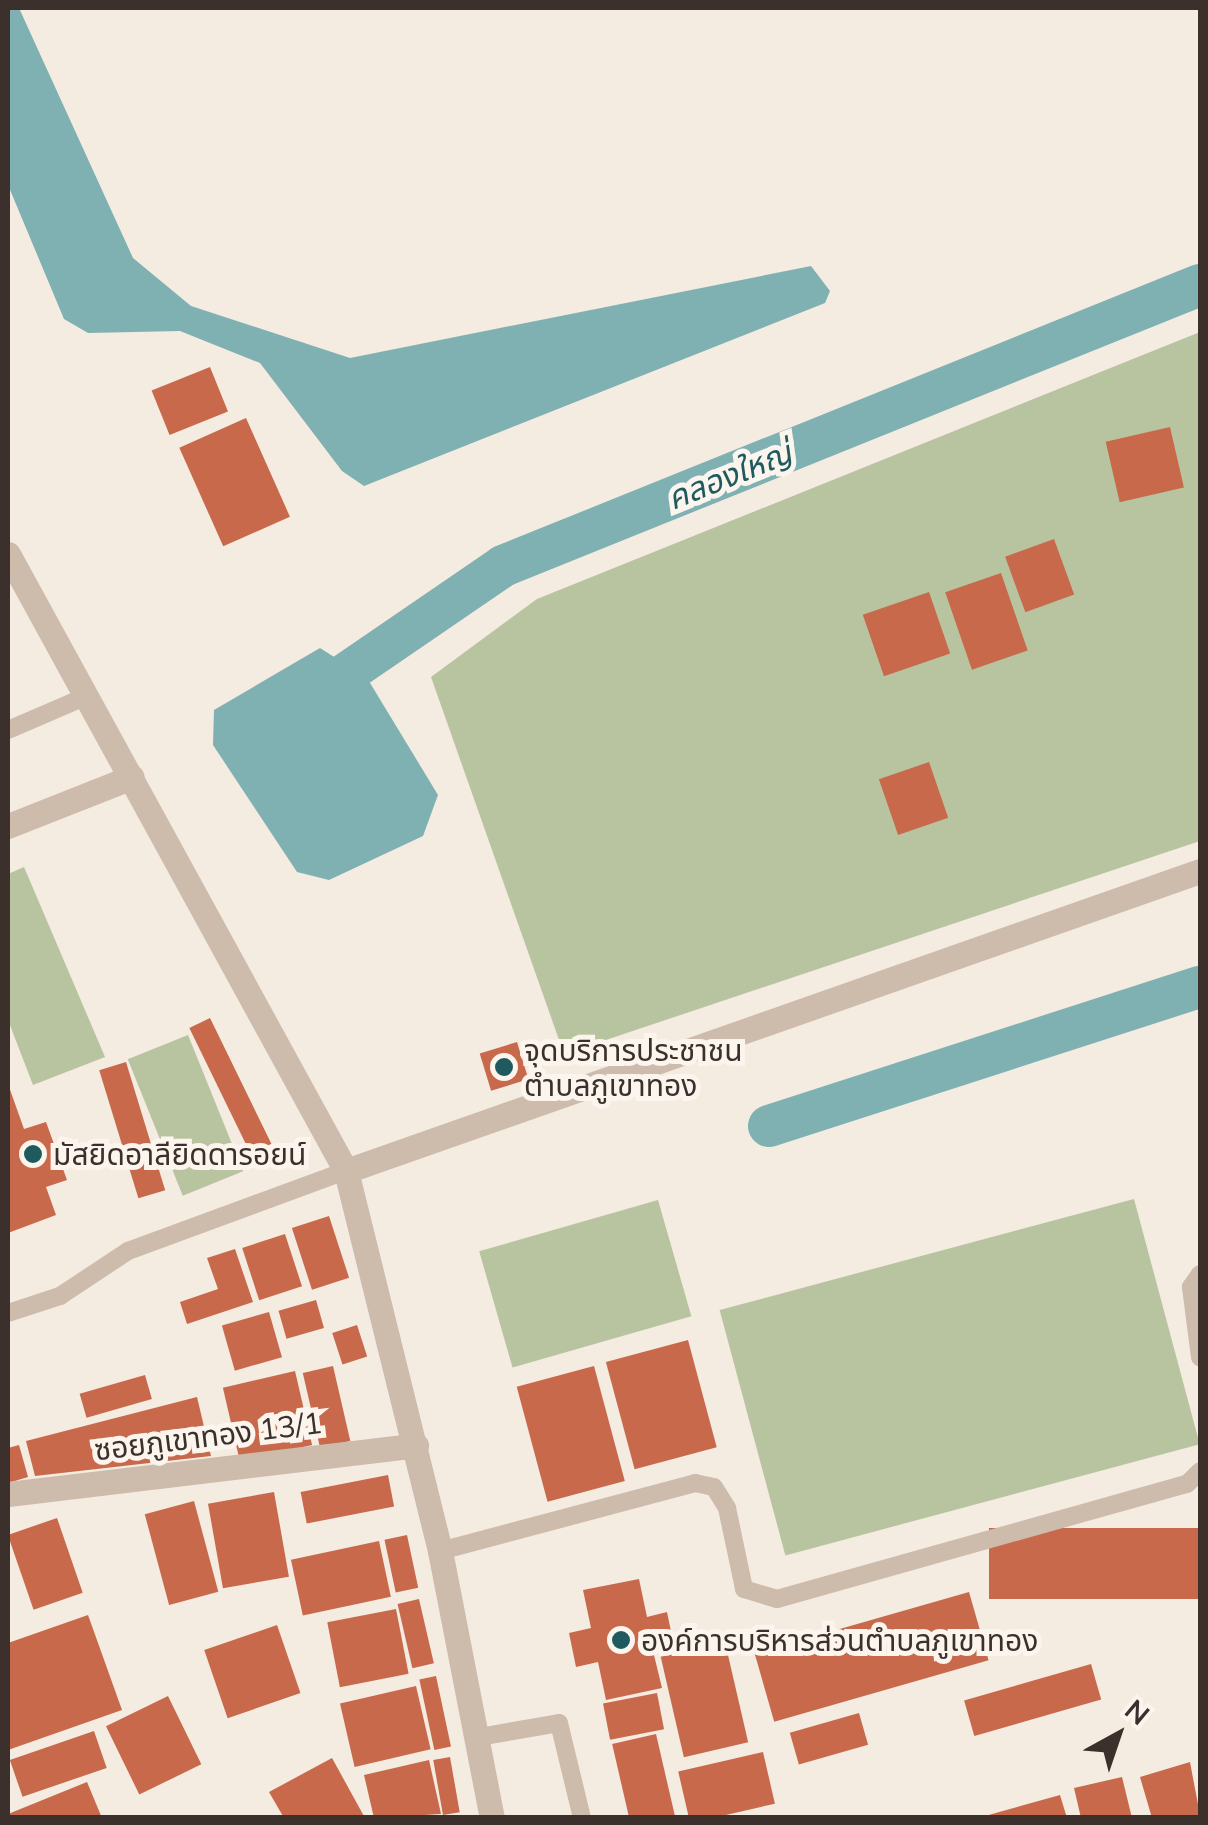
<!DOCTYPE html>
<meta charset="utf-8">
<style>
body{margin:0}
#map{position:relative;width:1208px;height:1825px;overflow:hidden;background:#f4ebe1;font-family:Mulish,"Noto Sans Thai",sans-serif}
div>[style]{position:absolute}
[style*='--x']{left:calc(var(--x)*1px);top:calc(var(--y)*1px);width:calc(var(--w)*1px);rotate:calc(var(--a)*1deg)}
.green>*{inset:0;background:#b8c4a0;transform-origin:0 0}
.water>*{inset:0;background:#7fb0b2}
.canal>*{height:42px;margin:-21px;padding:0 21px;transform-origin:21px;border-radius:21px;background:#7fb0b2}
.building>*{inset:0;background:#c8694b;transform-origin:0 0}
.service>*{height:18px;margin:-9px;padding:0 9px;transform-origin:9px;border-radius:9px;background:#cdbbac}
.minor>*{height:25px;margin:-12.5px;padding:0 12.5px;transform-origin:12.5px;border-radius:12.5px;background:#cdbbac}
.tertiary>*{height:25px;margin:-12.5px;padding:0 12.5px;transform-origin:12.5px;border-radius:12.5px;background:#cdbbac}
.dots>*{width:28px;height:28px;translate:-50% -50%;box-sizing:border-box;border:5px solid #fbf5ee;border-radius:50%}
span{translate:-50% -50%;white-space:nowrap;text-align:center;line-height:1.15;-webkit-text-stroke:10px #fbf5ee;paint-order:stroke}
.poi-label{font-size:30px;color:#3b302b}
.left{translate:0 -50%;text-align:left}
.street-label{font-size:30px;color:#3b302b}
.water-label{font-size:32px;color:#1f5a5e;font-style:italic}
.frame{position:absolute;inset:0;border:10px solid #3b302b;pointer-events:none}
.north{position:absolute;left:1068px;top:1685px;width:100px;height:100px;-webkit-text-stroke:8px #fbf5ee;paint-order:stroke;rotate:40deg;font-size:28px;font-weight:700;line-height:40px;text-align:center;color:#3b302b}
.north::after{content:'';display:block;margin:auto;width:35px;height:45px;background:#3b302b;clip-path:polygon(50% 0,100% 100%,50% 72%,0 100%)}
</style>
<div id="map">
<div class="green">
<i style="clip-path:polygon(1200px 332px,1200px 841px,564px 1054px,431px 677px,537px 599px)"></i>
<i style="clip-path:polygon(24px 867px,105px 1057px,33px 1085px,8px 1020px,8px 874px)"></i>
<i style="left:188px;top:1035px;width:147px;height:65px;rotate:68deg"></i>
<i style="left:1134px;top:1199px;width:254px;height:429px;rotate:75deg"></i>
<i style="left:658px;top:1200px;width:121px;height:186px;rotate:74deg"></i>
</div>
<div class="water">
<i style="clip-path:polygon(8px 8px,19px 8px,133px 258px,191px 306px,350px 358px,811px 266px,830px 291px,825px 303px,364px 486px,342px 471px,260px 363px,180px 331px,88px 333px,64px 319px,8px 185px)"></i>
<i style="clip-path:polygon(320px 648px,367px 678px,438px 795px,423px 836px,329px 880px,297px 872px,213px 745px,214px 710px)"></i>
</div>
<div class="canal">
<i style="--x:306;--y:701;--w:239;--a:-34.4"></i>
<i style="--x:503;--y:566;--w:752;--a:-21.96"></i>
<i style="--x:769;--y:1126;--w:453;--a:-17.9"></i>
</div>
<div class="building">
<i style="left:210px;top:367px;width:48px;height:63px;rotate:68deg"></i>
<i style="left:246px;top:418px;width:108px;height:73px;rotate:66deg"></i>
<i style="left:1170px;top:427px;width:62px;height:66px;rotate:77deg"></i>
<i style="left:1054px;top:539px;width:59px;height:52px;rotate:70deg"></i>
<i style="left:1001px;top:573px;width:82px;height:59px;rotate:71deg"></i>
<i style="left:929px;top:592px;width:65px;height:70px;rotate:71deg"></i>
<i style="left:929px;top:762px;width:59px;height:53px;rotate:71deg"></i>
<i style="left:210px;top:1018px;width:140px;height:23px;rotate:64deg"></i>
<i style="left:517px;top:1042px;width:39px;height:39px;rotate:73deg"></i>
<i style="left:126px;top:1062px;width:134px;height:28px;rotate:73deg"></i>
<i style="clip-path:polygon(8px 1084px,24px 1129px,46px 1122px,67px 1180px,46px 1187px,56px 1215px,8px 1233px)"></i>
<i style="left:329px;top:1216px;width:65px;height:39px;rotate:72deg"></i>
<i style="left:285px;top:1234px;width:55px;height:45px;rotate:72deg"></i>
<i style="clip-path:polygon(235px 1249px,253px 1302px,187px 1324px,180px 1302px,218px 1289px,207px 1258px)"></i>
<i style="left:316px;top:1300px;width:29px;height:39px;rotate:74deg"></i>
<i style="left:269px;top:1312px;width:47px;height:49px;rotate:74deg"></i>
<i style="left:357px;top:1325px;width:33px;height:26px;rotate:72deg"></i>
<i style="left:688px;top:1340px;width:111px;height:85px;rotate:75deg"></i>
<i style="left:333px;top:1366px;width:77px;height:31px;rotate:77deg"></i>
<i style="left:594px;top:1366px;width:119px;height:80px;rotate:75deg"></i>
<i style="left:295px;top:1371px;width:76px;height:74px;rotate:77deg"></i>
<i style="left:145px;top:1375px;width:25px;height:68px;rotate:74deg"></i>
<i style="clip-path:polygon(197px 1397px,211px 1456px,35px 1476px,26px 1441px)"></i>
<i style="clip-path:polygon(19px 1445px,28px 1477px,8px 1483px,8px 1448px)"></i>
<i style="left:388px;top:1475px;width:32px;height:89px;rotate:79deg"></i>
<i style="left:274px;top:1492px;width:86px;height:67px;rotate:80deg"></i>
<i style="left:194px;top:1501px;width:94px;height:51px;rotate:75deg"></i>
<i style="left:57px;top:1518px;width:79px;height:52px;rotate:71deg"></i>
<i style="left:1200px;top:1528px;width:71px;height:211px;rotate:90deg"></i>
<i style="left:407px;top:1535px;width:54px;height:23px;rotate:78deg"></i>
<i style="left:379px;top:1541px;width:57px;height:90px;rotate:78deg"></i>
<i style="clip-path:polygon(639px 1579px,647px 1617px,667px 1612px,674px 1646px,653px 1651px,662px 1688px,606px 1700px,598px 1662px,576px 1667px,569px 1633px,591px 1628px,583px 1590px)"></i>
<i style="left:969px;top:1592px;width:71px;height:223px;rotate:74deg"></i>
<i style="left:419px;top:1599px;width:66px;height:22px;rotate:77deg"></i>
<i style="left:396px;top:1609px;width:66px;height:70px;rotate:79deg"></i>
<i style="clip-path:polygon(88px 1615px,122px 1710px,8px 1750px,8px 1643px)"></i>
<i style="left:277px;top:1625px;width:72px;height:77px;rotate:71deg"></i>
<i style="left:725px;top:1642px;width:103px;height:66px;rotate:77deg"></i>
<i style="left:1091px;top:1664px;width:37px;height:132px;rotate:74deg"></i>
<i style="left:436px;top:1676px;width:72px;height:17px;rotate:78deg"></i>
<i style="left:416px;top:1686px;width:65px;height:78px;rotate:77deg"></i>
<i style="left:657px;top:1693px;width:37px;height:55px;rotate:79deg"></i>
<i style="left:168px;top:1696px;width:76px;height:69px;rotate:64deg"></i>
<i style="left:859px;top:1713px;width:33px;height:72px;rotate:74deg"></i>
<i style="left:94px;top:1731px;width:39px;height:89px;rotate:71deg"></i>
<i style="left:656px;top:1734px;width:86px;height:45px;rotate:77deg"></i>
<i style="left:763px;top:1752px;width:53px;height:87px;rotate:77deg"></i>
<i style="left:450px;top:1757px;width:56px;height:17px;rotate:80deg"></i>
<i style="clip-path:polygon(332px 1758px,365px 1818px,284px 1818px,269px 1792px)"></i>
<i style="clip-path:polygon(429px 1760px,441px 1814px,374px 1818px,364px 1775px)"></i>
<i style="clip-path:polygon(1190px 1762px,1200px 1815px,1152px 1818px,1140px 1777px)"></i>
<i style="clip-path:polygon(1122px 1777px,1132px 1818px,1081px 1818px,1074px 1788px)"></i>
<i style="clip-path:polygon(87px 1782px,102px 1818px,8px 1818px,8px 1814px)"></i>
<i style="clip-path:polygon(1060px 1795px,1067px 1818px,986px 1818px,985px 1816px)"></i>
</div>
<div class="service">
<i style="--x:8;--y:730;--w:86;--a:-23.3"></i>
<i style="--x:1200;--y:1274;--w:16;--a:125"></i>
<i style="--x:1191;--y:1287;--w:71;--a:82.7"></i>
<i style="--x:8;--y:1313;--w:55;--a:-18.1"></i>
<i style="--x:60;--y:1296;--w:82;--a:-33.5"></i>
<i style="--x:128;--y:1251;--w:232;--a:-20.2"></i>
<i style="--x:440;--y:1551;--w:264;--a:-14.9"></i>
<i style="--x:695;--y:1483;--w:19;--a:12"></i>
<i style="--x:714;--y:1487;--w:25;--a:58"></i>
<i style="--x:727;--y:1508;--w:83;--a:78.1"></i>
<i style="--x:744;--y:1589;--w:34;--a:17"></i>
<i style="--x:777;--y:1599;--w:426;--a:-15.7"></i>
<i style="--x:1187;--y:1484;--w:18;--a:-45"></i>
<i style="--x:479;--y:1737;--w:81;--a:-9.9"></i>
<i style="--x:559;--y:1723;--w:98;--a:76.4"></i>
</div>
<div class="minor">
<i style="--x:8;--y:826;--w:133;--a:-21.6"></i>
<i style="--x:8;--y:1494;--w:411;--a:-6.8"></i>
</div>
<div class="tertiary">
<i style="--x:8;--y:554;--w:704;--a:61.29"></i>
<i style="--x:346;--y:1171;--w:391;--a:76.1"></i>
<i style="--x:440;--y:1551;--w:272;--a:79"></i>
<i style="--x:346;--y:1171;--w:905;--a:-19.36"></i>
</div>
<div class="dots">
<i style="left:504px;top:1067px;background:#1f5a5e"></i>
<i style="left:33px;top:1154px;background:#1f5a5e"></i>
<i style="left:621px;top:1640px;background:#1f5a5e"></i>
</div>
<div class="poi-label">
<span class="left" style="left:524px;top:1067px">จุดบริการประชาชน<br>ตำบลภูเขาทอง</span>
<span class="left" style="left:53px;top:1154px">มัสยิดอาลียิดดารอยน์</span>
<span class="left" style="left:641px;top:1640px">องค์การบริหารส่วนตำบลภูเขาทอง</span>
</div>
<div class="street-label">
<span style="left:208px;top:1436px;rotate:-7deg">ซอยภูเขาทอง 13/1</span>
</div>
<div class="water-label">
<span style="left:729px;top:475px;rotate:-22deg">คลองใหญ่</span>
</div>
<div class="frame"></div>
<div class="north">N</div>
</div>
